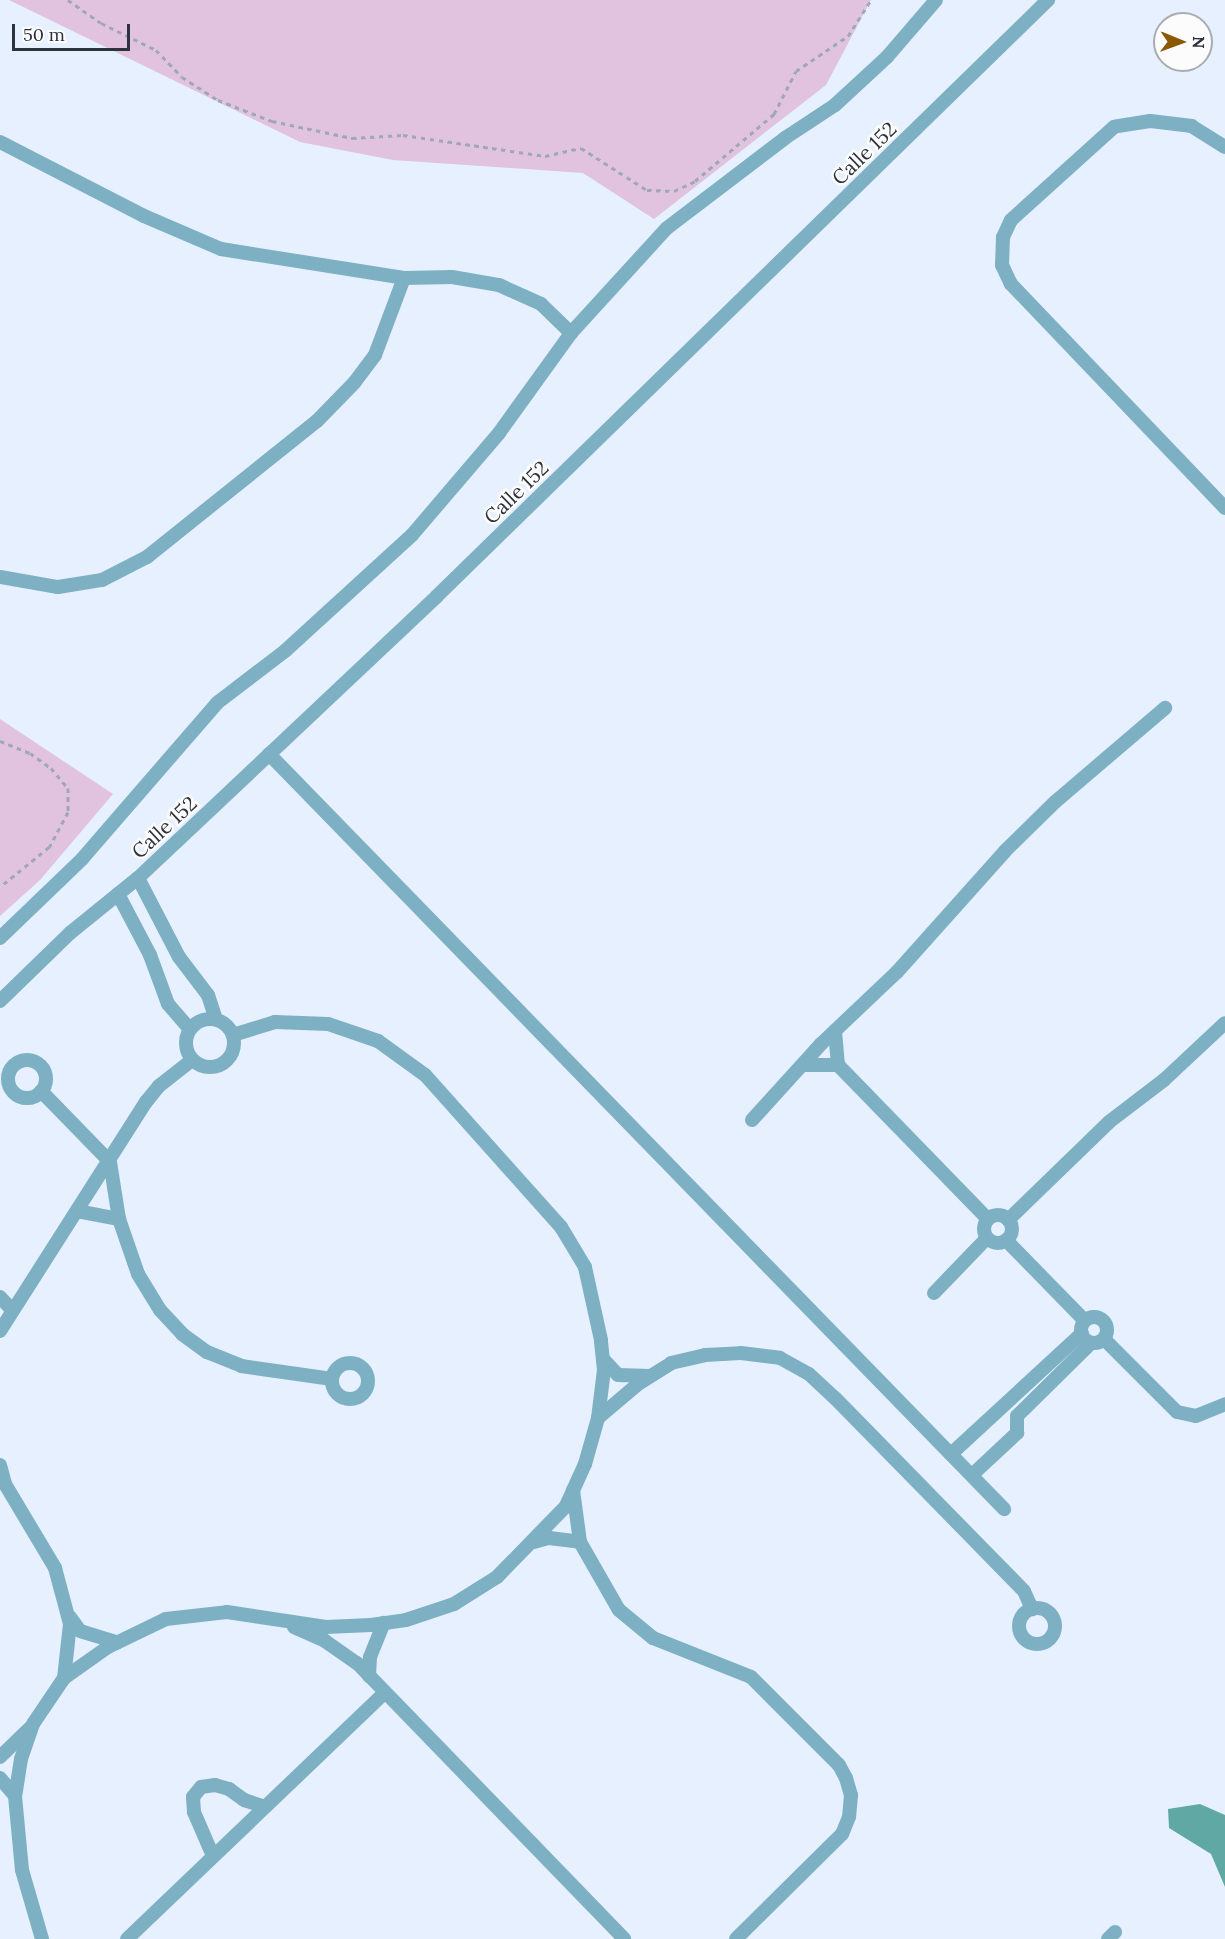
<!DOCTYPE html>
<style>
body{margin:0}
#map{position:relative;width:1225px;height:1939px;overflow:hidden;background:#e6f0ff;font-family:Lora,serif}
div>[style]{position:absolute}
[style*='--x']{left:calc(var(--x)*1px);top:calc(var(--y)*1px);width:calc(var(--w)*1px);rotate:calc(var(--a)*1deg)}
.green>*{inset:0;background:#e1c2df}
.water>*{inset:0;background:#60a8a3}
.path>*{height:3px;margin-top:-1.5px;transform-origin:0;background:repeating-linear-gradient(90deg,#9fa8b5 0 4.5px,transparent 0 9px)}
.minor>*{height:14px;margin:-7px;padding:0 7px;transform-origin:7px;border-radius:7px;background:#7eb0c4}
.minor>.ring{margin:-7px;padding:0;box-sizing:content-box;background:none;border:14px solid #7eb0c4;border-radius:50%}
span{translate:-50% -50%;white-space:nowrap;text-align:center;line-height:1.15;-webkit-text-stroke:5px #fcfcfc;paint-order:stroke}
.street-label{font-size:20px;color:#2d333d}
.north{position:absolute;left:1153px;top:12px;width:60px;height:60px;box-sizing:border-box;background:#fcfcfc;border:2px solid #a9acb0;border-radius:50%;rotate:91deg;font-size:16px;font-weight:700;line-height:24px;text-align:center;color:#2d333d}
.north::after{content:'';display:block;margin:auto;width:21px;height:27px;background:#8b5803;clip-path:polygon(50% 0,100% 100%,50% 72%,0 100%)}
.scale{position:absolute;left:12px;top:24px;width:118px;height:27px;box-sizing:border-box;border:3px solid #2d333d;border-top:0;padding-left:8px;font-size:18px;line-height:21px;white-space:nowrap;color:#2d333d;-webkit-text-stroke:4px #fcfcfc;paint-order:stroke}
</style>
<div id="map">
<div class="green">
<i style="clip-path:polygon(9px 0,871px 0,826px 85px,654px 219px,583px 173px,393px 160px,300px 142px)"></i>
<i style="clip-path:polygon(0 719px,113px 794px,40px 880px,0 916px)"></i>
</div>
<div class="water">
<i style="clip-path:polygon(1200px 1804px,1225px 1815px,1225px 1887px,1211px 1854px,1169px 1828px,1168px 1809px)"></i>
</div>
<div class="path">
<i style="--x:68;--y:0;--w:40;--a:34.9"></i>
<i style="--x:101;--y:23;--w:61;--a:26.1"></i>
<i style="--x:156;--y:50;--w:37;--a:46"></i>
<i style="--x:182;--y:77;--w:43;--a:32.6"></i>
<i style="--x:218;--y:100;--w:58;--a:21.3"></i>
<i style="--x:272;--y:121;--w:82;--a:12"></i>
<i style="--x:352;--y:138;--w:51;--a:-3.4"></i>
<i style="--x:403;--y:135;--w:144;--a:8.4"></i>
<i style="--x:545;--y:156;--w:37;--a:-13"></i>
<i style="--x:581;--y:148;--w:78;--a:32.5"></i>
<i style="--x:647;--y:190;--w:27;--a:2"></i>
<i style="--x:674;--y:191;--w:23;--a:-25"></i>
<i style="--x:695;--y:181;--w:104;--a:-40.3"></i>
<i style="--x:774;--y:114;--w:48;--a:-62.9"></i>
<i style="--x:796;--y:71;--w:63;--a:-33.9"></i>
<i style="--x:848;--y:36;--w:43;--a:-57.4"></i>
<i style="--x:0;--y:741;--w:32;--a:22"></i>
<i style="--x:30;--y:753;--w:26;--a:36"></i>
<i style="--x:51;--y:768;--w:26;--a:50"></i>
<i style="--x:68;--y:788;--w:24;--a:90"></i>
<i style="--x:68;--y:812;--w:40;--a:118"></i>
<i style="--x:49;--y:847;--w:63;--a:140.8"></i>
</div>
<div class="minor">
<i style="--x:0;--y:142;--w:162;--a:27.2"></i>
<i style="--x:144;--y:216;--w:84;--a:23.2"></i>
<i style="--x:221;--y:249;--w:185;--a:9"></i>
<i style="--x:404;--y:278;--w:48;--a:-1.2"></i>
<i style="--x:452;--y:277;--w:48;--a:9.7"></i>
<i style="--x:499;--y:285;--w:46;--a:24.3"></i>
<i style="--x:541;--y:304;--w:42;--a:44"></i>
<i style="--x:1225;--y:147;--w:39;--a:-148"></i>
<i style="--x:1192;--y:126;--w:42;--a:-173.2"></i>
<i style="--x:1150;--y:121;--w:36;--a:171"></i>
<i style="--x:1114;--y:127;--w:139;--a:137.9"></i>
<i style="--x:1011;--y:220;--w:19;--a:115"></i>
<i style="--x:1003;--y:237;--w:28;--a:92"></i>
<i style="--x:1002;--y:265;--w:21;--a:65"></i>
<i style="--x:1011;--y:284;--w:310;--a:46.3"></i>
<i style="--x:0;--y:577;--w:59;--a:9.8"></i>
<i style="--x:58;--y:587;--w:45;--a:-9"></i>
<i style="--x:102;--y:580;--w:51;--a:-27.1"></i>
<i style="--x:147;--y:557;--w:218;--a:-38.7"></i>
<i style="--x:317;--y:421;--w:53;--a:-45.8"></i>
<i style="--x:354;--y:383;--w:35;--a:-53"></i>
<i style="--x:375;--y:355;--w:82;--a:-69.4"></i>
<i style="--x:269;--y:754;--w:1054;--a:45.77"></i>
<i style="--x:138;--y:878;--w:89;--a:62.6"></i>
<i style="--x:179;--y:957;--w:48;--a:52.7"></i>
<i style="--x:208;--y:995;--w:25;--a:72"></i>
<i style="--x:118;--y:894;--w:69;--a:62.3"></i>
<i style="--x:150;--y:955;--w:52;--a:69.8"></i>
<i style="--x:168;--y:1004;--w:33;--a:49"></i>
<i style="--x:0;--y:938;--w:114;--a:-43.9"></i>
<i style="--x:82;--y:859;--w:206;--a:-49.1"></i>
<i style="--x:217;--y:703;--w:86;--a:-37.4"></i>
<i style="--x:285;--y:651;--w:172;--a:-42.4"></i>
<i style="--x:412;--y:535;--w:134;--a:-49.5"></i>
<i style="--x:499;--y:433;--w:123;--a:-54.2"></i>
<i style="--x:571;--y:333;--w:142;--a:-47.6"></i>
<i style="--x:667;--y:228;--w:148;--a:-37.3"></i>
<i style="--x:785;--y:138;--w:60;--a:-33.4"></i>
<i style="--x:835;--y:105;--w:71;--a:-42.7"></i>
<i style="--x:887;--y:57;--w:75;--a:-49.3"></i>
<i style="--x:0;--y:1001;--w:98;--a:-44.2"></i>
<i style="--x:70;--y:933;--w:87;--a:-39"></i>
<i style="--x:138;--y:878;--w:411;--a:-43.3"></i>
<i style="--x:437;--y:596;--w:854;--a:-44.29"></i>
<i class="ring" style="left:186px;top:1019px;width:34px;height:34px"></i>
<i style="--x:835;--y:1031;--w:34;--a:85"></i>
<i style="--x:838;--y:1065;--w:215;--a:45.8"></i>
<i class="ring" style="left:8px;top:1060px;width:24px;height:24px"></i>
<i style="--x:806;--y:1065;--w:32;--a:0"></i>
<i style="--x:41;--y:1091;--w:99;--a:45.8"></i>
<i style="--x:110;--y:1162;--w:58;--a:81"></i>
<i style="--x:119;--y:1219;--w:58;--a:70.9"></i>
<i style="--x:138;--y:1274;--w:42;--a:58.6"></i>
<i style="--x:160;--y:1310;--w:33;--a:47"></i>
<i style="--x:182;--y:1334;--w:31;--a:36"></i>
<i style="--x:207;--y:1352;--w:37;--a:22"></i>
<i style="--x:241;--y:1366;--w:92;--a:8.1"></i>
<i style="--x:752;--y:1120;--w:103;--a:-47.8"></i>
<i style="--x:821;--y:1044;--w:105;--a:-43.5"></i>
<i style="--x:897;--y:972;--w:162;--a:-48.2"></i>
<i style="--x:1005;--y:851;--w:70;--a:-44.4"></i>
<i style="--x:1055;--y:802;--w:145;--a:-40.5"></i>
<i style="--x:77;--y:1211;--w:43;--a:10.8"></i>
<i class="ring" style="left:984px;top:1215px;width:14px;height:14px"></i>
<i style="--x:1008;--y:1220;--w:141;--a:-44.1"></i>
<i style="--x:1109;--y:1122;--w:69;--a:-37.4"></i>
<i style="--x:1164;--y:1080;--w:83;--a:-43.1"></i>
<i style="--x:1006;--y:1240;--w:112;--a:45.7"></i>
<i style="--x:934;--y:1293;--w:76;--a:-46.1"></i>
<i style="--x:0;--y:1297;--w:16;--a:47"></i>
<i class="ring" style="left:1081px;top:1317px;width:12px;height:12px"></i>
<i style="--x:0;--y:1331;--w:272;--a:-57.5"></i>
<i style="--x:146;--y:1102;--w:21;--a:-51"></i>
<i style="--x:159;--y:1086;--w:42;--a:-38.2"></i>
<i style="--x:1104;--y:1339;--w:103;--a:45"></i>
<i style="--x:1177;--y:1412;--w:19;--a:12"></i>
<i style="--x:1196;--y:1416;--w:31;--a:-22"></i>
<i style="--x:603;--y:1359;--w:22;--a:47"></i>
<i style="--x:618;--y:1375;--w:32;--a:2"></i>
<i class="ring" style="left:332px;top:1363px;width:22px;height:22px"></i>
<i style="--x:598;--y:1418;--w:52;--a:-40.4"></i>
<i style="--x:638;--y:1384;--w:39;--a:-32"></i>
<i style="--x:671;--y:1363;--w:35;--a:-13"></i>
<i style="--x:705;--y:1355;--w:36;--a:-3"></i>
<i style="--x:741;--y:1353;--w:39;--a:7"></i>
<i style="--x:780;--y:1358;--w:33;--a:29"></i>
<i style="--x:809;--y:1374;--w:35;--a:43"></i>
<i style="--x:835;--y:1398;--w:270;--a:45.6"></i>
<i style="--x:1024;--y:1591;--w:20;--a:66"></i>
<i style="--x:951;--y:1454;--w:178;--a:-42.7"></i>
<i style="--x:0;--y:1465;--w:20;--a:75"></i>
<i style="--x:5;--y:1484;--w:98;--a:59.2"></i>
<i style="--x:55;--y:1568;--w:58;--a:75"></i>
<i style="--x:70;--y:1624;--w:54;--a:96.3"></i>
<i style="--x:64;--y:1678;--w:55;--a:124"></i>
<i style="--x:33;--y:1724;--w:37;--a:109"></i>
<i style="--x:21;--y:1759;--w:37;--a:99"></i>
<i style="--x:15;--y:1796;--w:74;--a:84.6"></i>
<i style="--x:22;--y:1870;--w:72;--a:73.8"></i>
<i style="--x:972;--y:1475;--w:62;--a:-43"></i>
<i style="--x:1017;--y:1433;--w:17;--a:-90"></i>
<i style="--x:1017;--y:1416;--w:104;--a:-44.6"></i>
<i style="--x:573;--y:1490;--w:52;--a:82.3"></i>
<i style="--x:580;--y:1542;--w:78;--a:60.2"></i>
<i style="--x:619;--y:1610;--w:44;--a:39.5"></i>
<i style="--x:653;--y:1638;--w:105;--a:21.7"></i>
<i style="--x:751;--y:1677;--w:124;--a:45"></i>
<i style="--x:839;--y:1765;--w:15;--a:62"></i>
<i style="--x:846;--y:1778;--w:18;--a:74"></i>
<i style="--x:851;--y:1795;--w:22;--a:95"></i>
<i style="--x:849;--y:1817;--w:18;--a:112"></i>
<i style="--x:842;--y:1834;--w:149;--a:135.3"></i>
<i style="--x:534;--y:1542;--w:16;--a:-15"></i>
<i style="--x:549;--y:1538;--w:31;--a:7"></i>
<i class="ring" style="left:1019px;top:1608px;width:22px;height:22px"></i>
<i style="--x:70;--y:1617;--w:17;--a:54"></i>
<i style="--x:80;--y:1631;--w:39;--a:17"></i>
<i style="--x:294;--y:1627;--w:34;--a:24"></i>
<i style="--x:325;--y:1641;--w:39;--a:35"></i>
<i style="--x:357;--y:1663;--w:384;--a:45.9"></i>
<i style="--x:369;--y:1676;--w:19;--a:-87"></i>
<i style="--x:370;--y:1657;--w:37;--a:-68"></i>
<i style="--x:64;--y:1678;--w:54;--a:-35.2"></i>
<i style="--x:108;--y:1647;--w:64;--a:-25.8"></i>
<i style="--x:166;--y:1619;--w:61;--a:-6.5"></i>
<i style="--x:227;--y:1612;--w:100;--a:8.6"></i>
<i style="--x:326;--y:1627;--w:45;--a:-2.5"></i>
<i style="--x:371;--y:1625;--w:35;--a:-8"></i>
<i style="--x:406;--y:1620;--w:51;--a:-18.4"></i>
<i style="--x:454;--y:1604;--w:51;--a:-32.1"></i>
<i style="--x:497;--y:1577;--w:99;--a:-45.8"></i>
<i style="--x:566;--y:1506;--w:46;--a:-65.7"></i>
<i style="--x:585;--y:1464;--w:48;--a:-74.2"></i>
<i style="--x:598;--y:1418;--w:48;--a:-82.9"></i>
<i style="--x:604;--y:1370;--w:30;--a:-96"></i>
<i style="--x:601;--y:1340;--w:75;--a:-102.4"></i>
<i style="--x:585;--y:1267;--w:47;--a:-121"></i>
<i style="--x:561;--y:1227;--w:204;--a:-131.8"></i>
<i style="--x:425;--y:1075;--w:58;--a:-144.1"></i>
<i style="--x:378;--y:1041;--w:53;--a:-161.2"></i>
<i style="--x:328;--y:1024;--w:53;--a:-177.8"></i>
<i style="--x:275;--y:1022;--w:44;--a:162.8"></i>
<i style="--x:0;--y:1757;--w:42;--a:-44"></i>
<i style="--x:0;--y:1778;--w:23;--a:50"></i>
<i style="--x:213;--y:1856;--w:48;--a:-113.4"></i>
<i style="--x:194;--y:1812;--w:15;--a:-94"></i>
<i style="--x:193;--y:1797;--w:13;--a:-51"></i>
<i style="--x:201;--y:1787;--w:14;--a:-8"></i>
<i style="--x:215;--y:1785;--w:15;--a:16"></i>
<i style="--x:229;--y:1789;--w:19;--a:36"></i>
<i style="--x:244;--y:1800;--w:22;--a:18"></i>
<i style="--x:127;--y:1939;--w:356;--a:-43.7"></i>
<i style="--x:1108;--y:1939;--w:10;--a:-45"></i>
</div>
<div class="street-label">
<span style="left:864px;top:153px;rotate:-44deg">Calle 152</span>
<span style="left:516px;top:492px;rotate:-44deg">Calle 152</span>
<span style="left:164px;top:827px;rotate:-43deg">Calle 152</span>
</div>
<div class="north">N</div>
<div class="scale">50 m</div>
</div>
